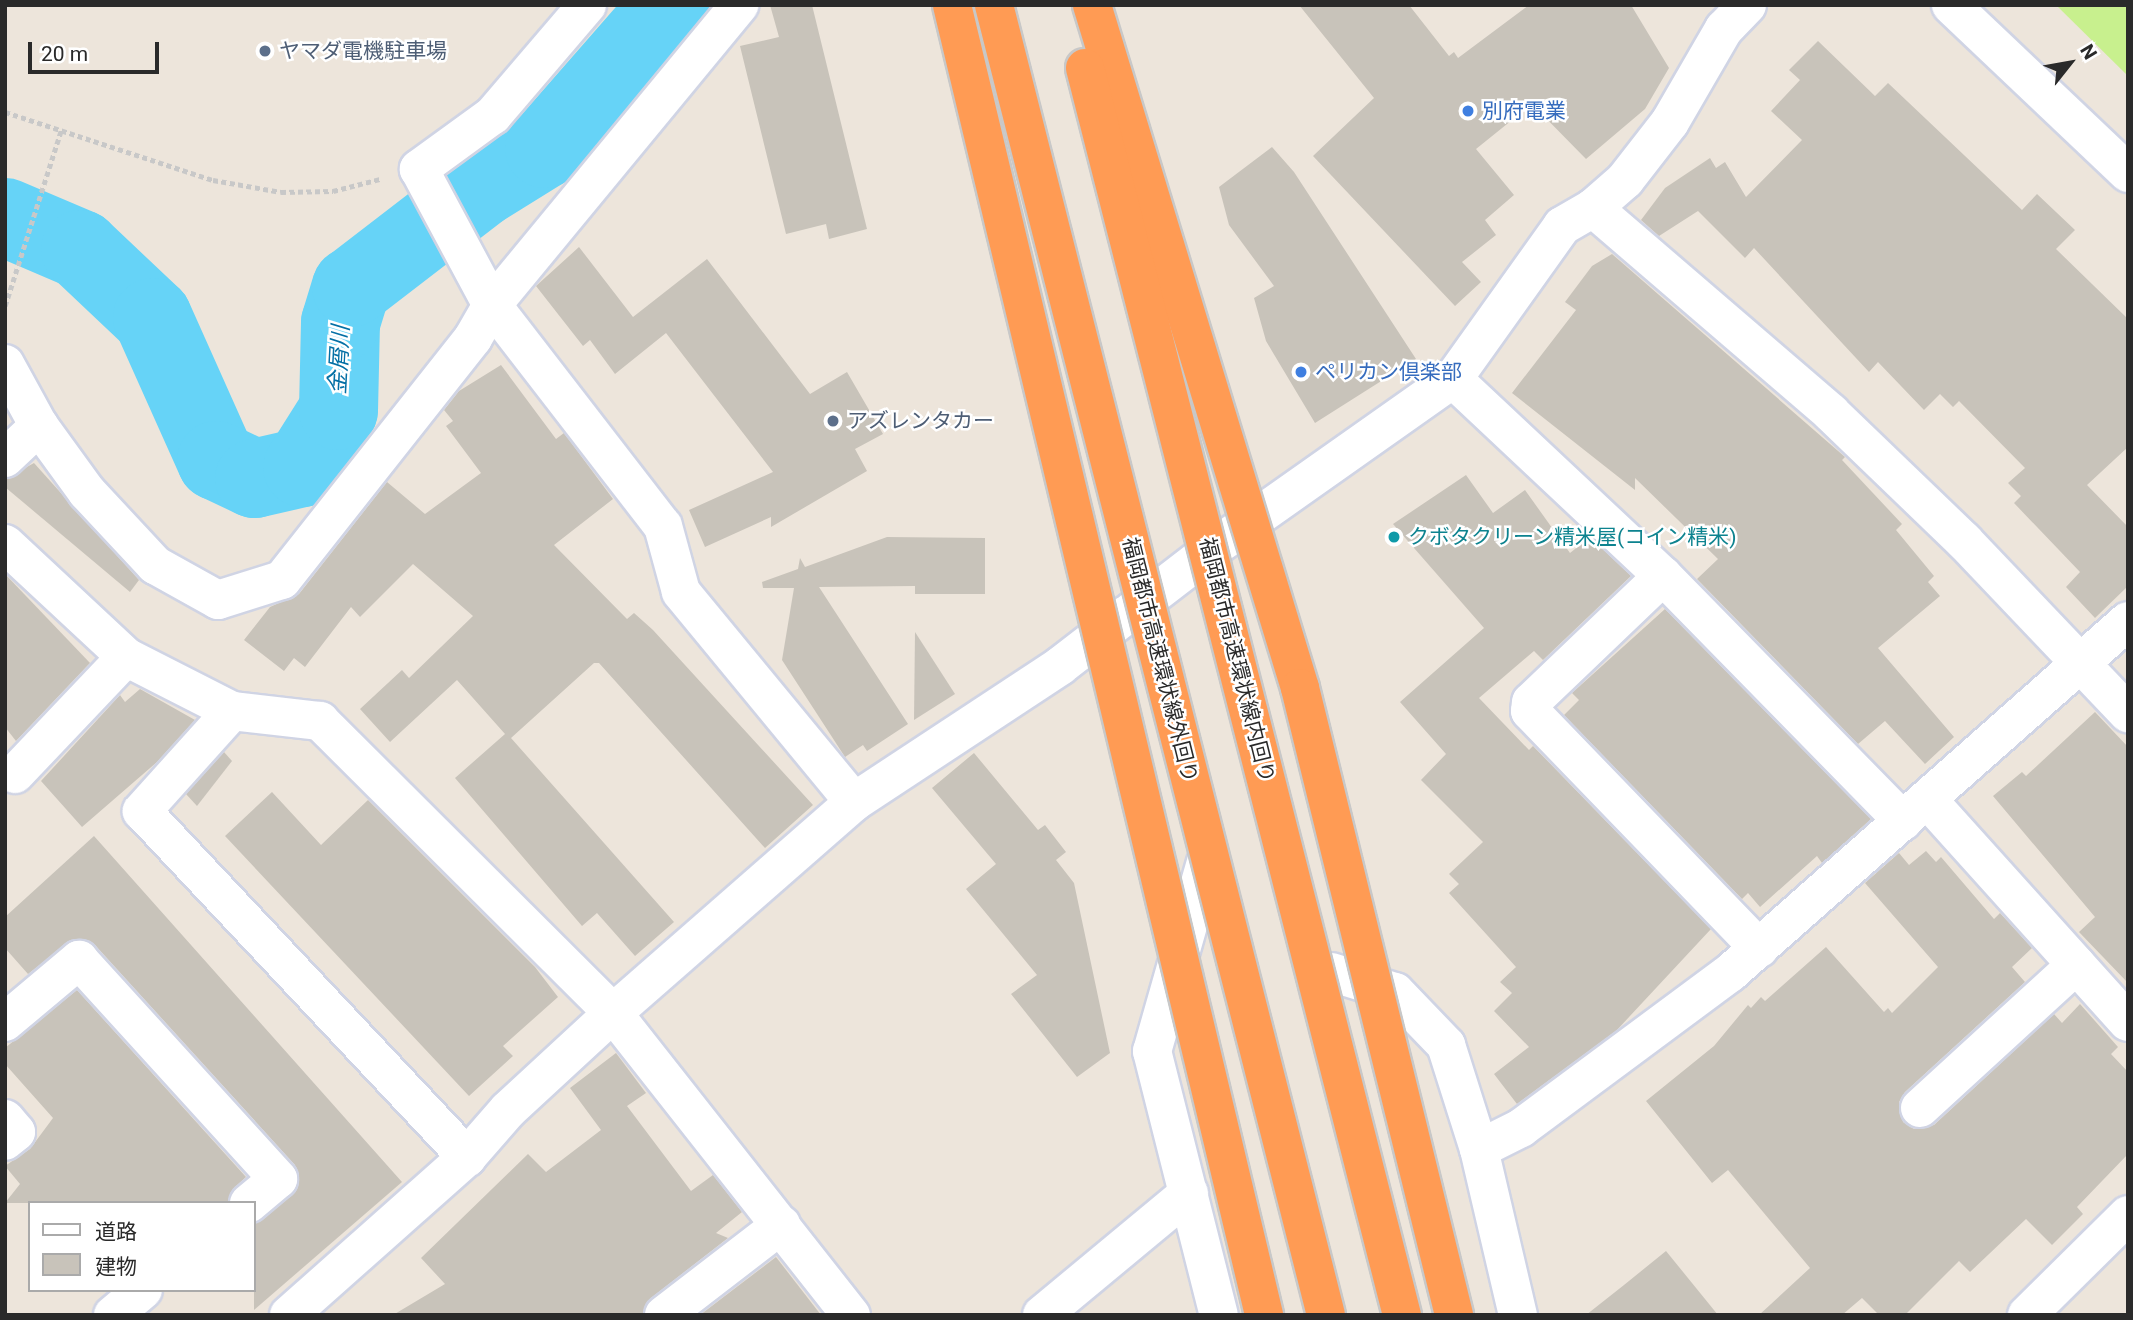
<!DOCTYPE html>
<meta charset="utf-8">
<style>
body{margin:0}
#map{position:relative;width:2133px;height:1320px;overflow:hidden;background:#ede5db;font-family:Roboto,"Noto Sans JP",sans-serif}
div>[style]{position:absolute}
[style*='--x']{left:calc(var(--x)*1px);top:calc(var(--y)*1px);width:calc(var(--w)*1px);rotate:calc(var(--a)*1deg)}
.pitch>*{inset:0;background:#c8f08e}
.river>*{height:79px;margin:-39.5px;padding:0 39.5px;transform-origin:39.5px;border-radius:39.5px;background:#66d3f7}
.building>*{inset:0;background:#c8c3ba}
.path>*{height:4.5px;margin-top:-2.25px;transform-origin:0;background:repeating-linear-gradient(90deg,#c8c8c8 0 5px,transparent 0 8.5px)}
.roads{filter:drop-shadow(2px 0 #d0d4e4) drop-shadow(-2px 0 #d0d4e4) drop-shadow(0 2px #d0d4e4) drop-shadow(0 -2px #d0d4e4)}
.street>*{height:38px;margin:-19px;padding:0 19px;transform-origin:19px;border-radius:19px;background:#fff}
.secondary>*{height:38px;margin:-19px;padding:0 19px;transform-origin:19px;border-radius:19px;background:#fff}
.bridges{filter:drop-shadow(2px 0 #c8c8c8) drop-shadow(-2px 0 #c8c8c8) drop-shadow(0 2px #c8c8c8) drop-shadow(0 -2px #c8c8c8)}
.highway-bridge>*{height:38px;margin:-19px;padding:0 19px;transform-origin:19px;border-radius:19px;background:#ff9b54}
.dots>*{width:19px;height:19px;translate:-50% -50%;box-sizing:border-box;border:4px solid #fff;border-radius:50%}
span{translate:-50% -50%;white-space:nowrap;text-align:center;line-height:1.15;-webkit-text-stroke:5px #fff;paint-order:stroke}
.service-label{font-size:21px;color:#4e5e75}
.left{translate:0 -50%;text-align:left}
.shop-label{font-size:21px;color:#366cbe}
.culture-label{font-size:21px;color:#0d838f}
.street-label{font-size:21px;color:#2a2a2a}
.water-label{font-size:23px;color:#0470a5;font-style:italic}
.frame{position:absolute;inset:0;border:7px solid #2a2a2a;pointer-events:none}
.legend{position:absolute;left:28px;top:1201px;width:228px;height:91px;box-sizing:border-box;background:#fff;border:2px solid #aaa;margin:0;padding:9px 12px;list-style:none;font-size:21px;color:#2a2a2a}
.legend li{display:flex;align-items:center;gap:14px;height:35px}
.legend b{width:35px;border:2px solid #aaa}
.north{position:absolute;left:2035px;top:28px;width:70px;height:70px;-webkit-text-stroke:5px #fff;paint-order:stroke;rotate:59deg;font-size:19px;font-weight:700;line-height:28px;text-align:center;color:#2a2a2a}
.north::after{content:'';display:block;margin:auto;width:24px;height:32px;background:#2a2a2a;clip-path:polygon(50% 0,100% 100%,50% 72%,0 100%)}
.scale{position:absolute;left:28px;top:42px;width:131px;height:32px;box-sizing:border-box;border:4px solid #2a2a2a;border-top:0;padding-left:9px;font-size:21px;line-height:24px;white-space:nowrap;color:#2a2a2a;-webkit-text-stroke:5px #fff;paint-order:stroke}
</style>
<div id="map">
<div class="pitch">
<i style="clip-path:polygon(2056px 5px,2128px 5px,2128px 76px)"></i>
</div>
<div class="river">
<i style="--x:5;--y:217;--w:82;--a:23.1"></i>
<i style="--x:80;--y:249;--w:99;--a:43.4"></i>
<i style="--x:152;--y:317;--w:157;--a:65.9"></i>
<i style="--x:216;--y:460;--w:42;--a:25.3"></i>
<i style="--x:254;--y:478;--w:49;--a:-12.9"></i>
<i style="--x:302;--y:467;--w:67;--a:-57.7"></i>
<i style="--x:338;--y:410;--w:88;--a:-88.7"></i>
<i style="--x:340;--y:322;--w:37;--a:-73"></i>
<i style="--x:351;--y:287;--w:164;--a:-37.6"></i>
<i style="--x:481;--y:187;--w:74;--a:-31.8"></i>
<i style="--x:544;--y:148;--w:190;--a:-48.8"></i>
</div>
<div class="building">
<i style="clip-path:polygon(770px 5px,812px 5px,867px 229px,829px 239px,826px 224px,786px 234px,740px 46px,779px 37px)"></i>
<i style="clip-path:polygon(1299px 5px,1409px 5px,1449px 56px,1454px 52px,1458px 58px,1529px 5px,1631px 5px,1669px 68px,1645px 109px,1586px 159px,1532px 104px,1476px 149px,1514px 195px,1485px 220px,1496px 235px,1462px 262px,1481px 282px,1455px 306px,1313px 156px,1374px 98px)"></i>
<i style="clip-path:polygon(1818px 41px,1875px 96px,1888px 83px,2022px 210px,2037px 194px,2075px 230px,2056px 249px,2128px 319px,2128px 447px,2087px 485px,2128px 527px,2128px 586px,2095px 618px,2066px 587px,2080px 572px,2014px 503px,2021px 496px,2008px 483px,2025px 468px,1959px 401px,1953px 407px,1940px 394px,1924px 410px,1878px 362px,1869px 372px,1754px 248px,1745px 258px,1698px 211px,1659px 236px,1641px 220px,1665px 188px,1710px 158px,1716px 168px,1725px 162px,1746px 197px,1802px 140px,1771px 111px,1800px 80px,1789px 70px)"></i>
<i style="clip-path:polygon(1272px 147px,1294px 172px,1416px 359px,1315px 423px,1266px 341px,1254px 298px,1274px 286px,1229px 225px,1219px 187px)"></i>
<i style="clip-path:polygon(579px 247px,633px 317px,707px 259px,810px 394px,847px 372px,883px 434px,855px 449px,867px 471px,771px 527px,771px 517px,705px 547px,689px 510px,773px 472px,666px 333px,615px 374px,590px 340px,583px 346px,536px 286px)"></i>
<i style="clip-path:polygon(1612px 254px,1845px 457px,1842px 460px,1902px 524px,1896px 530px,1934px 576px,1928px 582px,1940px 596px,1878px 648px,1954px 737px,1925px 764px,1885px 721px,1858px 744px,1697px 579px,1718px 559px,1635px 478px,1635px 490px,1512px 393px,1576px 310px,1565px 302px,1592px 266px)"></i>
<i style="clip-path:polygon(501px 365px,556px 439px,564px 433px,613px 499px,554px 545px,627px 619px,634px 613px,653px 630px,813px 805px,765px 848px,599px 663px,594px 663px,511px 738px,674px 922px,635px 956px,597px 913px,582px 926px,455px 778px,505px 734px,457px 680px,390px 742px,360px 709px,402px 670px,409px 678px,473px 616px,413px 564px,360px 617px,351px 607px,305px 667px,294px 658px,284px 671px,244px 640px,270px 607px,299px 594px,387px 482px,425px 514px,481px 473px,446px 426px,453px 421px,444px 410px,459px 391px)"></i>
<i style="clip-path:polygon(34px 463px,139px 580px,130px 592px,5px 487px,5px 479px)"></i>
<i style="clip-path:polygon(1466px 475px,1493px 513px,1525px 490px,1570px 553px,1590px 537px,1631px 576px,1543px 660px,1534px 651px,1479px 698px,1529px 750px,1533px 746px,1711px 929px,1616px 1031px,1517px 1104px,1494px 1074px,1529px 1047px,1494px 1011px,1512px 993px,1500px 982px,1516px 967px,1449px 893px,1459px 884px,1449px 874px,1483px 842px,1421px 780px,1446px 754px,1400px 702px,1484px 628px,1393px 524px)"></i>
<i style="clip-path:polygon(887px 537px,985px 538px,985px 594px,915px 594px,915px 586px,819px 587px,908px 724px,867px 751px,863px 745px,845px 757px,782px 660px,794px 588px,763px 588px,762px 582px,798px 569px,800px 558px,805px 567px)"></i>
<i style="clip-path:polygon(5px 574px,90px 663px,16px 741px,5px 727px)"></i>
<i style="clip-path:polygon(1665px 609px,1871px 819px,1822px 863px,1817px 856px,1760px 907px,1748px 893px,1742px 899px,1564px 715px,1579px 700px,1572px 693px)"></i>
<i style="clip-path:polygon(915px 632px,955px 694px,914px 720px)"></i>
<i style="clip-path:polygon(140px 689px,195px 720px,157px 762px,82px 827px,41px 781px,120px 695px,125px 702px)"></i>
<i style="clip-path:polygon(2095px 712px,2128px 747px,2128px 983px,2079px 932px,2095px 917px,1993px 796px,2022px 772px,2026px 776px)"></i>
<i style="clip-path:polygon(224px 752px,232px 761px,197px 806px,186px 794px)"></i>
<i style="clip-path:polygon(974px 753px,1038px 830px,1045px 825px,1066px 852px,1056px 860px,1074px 883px,1110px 1053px,1077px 1077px,1011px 994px,1037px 975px,966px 889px,996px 864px,932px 788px)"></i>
<i style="clip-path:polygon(272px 792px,321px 845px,368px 800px,535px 967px,558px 997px,503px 1046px,513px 1056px,469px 1096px,225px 836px)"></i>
<i style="clip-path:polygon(94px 836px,402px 1182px,254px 1310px,254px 1224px,298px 1187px,295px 1165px,95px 945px,74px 939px,28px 974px,5px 948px,5px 917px)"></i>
<i style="clip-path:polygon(1926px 851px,1936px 862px,1941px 857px,1994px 919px,2000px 913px,2032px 948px,2012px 967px,2025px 982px,1905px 1092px,1899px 1102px,1903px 1122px,1914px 1129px,1934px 1125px,2054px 1014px,2062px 1023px,2080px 1004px,2118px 1047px,2111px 1054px,2128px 1072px,2128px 1154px,2077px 1207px,2083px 1214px,2052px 1245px,2026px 1219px,1970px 1272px,1959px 1261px,1905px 1315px,1879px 1315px,1862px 1298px,1842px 1315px,1759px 1315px,1810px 1268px,1728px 1170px,1712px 1183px,1646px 1101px,1714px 1046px,1748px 1005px,1751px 1008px,1761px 997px,1765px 1001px,1826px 947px,1884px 1012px,1888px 1008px,1892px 1013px,1938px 967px,1865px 883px,1899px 853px,1909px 865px)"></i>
<i style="clip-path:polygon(77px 990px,246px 1177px,235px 1187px,228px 1203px,5px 1203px,20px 1184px,5px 1166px,30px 1149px,53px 1118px,5px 1064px,5px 1048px)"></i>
<i style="clip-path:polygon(616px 1053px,646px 1093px,627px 1106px,691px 1191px,713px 1175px,742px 1212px,716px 1233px,728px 1238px,651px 1298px,643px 1315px,393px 1315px,445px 1284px,421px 1258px,528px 1154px,546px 1172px,601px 1130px,570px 1088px)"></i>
<i style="clip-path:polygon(1666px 1251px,1718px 1315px,1586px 1315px,1624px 1285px)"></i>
<i style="clip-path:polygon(776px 1257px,821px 1315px,700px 1315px)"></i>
</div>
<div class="path">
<i style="--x:5;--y:112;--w:219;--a:18.1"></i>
<i style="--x:213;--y:180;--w:69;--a:10"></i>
<i style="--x:281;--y:192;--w:52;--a:-1.1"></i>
<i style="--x:333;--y:191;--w:49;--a:-14.3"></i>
<i style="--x:5;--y:306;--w:184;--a:-72.3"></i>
</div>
<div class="roads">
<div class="street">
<i style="--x:587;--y:5;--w:145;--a:130.5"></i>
<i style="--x:493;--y:115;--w:92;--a:143.9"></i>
<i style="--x:419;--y:169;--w:154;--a:61.8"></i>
<i style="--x:492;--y:305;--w:279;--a:52.3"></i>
<i style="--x:663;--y:526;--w:68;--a:74.7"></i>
<i style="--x:681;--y:592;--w:272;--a:50.5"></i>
<i style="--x:1951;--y:5;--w:244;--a:43.5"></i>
<i style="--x:1593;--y:208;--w:314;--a:40.7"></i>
<i style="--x:1831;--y:413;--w:185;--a:43.9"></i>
<i style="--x:1964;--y:541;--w:238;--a:46.4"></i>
<i style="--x:5;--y:364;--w:71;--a:61.3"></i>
<i style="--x:1453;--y:379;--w:288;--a:43.2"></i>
<i style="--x:1663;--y:576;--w:343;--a:45.6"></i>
<i style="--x:5;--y:458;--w:47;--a:-43.3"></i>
<i style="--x:39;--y:426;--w:82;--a:54"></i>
<i style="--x:87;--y:492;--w:100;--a:47"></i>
<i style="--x:155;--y:565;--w:72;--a:29.1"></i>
<i style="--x:218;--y:600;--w:67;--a:-17.4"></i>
<i style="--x:282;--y:580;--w:308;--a:-51.7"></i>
<i style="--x:473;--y:338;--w:38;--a:-60"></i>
<i style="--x:492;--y:305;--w:389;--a:-50.5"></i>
<i style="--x:1223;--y:541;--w:281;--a:-35.2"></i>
<i style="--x:1453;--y:379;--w:188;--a:-54.5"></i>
<i style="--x:1562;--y:226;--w:36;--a:-30"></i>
<i style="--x:1593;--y:208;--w:43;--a:-41.2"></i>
<i style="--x:1625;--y:180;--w:73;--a:-52.2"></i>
<i style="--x:1670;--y:122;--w:108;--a:-59.9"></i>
<i style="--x:1724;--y:29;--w:33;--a:-46"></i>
<i style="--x:5;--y:544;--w:166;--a:43"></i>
<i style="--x:126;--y:657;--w:119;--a:27"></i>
<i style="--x:232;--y:711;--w:89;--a:6.5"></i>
<i style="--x:320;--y:721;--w:414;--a:44.9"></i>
<i style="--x:613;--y:1013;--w:385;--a:51.8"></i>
<i style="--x:1663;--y:576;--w:182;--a:136.3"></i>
<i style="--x:1531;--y:702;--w:9;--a:96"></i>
<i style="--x:1530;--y:711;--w:330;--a:46"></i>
<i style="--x:232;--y:711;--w:135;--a:132"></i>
<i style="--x:142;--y:811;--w:475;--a:46.8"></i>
<i style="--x:15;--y:774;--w:161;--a:-46.5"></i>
<i style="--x:1927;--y:799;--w:300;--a:48"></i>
<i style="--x:1206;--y:862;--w:197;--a:105.9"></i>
<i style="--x:1152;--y:1051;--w:272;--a:75.8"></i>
<i style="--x:1331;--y:972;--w:67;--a:17.4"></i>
<i style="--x:1395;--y:992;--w:74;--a:46.1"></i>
<i style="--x:1446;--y:1045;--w:109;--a:72.4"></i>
<i style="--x:1479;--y:1149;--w:171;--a:76.8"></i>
<i style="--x:5;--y:1022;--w:97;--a:-40"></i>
<i style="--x:79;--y:960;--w:296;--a:47.7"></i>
<i style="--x:278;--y:1179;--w:38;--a:140"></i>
<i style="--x:1920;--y:1108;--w:212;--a:-42.5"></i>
<i style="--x:5;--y:1119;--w:17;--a:50"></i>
<i style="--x:16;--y:1132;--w:14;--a:141"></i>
<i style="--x:1479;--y:1149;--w:47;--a:-26.6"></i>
<i style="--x:1521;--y:1128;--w:260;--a:-36.6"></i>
<i style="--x:1730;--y:973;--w:531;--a:-41.49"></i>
<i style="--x:113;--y:1315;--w:39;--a:-40"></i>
<i style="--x:289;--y:1315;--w:238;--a:-41.6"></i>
<i style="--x:467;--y:1157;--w:62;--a:-48.9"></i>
<i style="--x:508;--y:1110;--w:143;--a:-42.7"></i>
<i style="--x:613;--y:1013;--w:320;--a:-41.2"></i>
<i style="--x:854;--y:802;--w:247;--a:-33.4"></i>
<i style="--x:1060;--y:666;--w:83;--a:-37.7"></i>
<i style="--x:664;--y:1315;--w:148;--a:-37.6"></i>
<i style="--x:1042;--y:1315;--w:191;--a:-39.7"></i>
<i style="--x:2027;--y:1315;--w:142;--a:-44.7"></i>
</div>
<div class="secondary">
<i style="--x:1132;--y:611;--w:110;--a:-37.6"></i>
</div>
</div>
<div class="bridges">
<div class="highway-bridge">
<i style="--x:952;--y:5;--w:1347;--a:76.6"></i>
<i style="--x:994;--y:5;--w:1351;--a:75.78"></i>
<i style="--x:1092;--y:5;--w:714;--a:73.06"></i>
<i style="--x:1300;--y:688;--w:646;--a:76.2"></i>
<i style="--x:1085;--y:68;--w:1287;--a:75.74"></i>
</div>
</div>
<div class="dots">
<i style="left:265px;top:51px;background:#5c6f8a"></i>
<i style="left:1468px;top:111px;background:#3f7fe0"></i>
<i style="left:1301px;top:372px;background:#3f7fe0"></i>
<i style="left:833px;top:421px;background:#5c6f8a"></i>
<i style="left:1394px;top:537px;background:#0f9aa8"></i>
</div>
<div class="service-label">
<span class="left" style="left:279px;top:51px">ヤマダ電機駐車場</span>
<span class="left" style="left:847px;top:421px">アズレンタカー</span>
</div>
<div class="shop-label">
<span class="left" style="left:1482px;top:111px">別府電業</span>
<span class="left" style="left:1315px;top:372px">ペリカン倶楽部</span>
</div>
<div class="culture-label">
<span class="left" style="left:1408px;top:537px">クボタクリーン精米屋(コイン精米)</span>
</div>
<div class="street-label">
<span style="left:1160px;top:660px;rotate:76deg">福岡都市高速環状線外回り</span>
<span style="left:1237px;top:660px;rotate:76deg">福岡都市高速環状線内回り</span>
</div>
<div class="water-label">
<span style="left:340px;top:360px;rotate:-87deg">金屑川</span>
</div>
<div class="frame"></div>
<ul class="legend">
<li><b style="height:9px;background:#fff"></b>道路</li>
<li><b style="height:19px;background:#c8c3ba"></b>建物</li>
</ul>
<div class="north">N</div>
<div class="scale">20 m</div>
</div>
